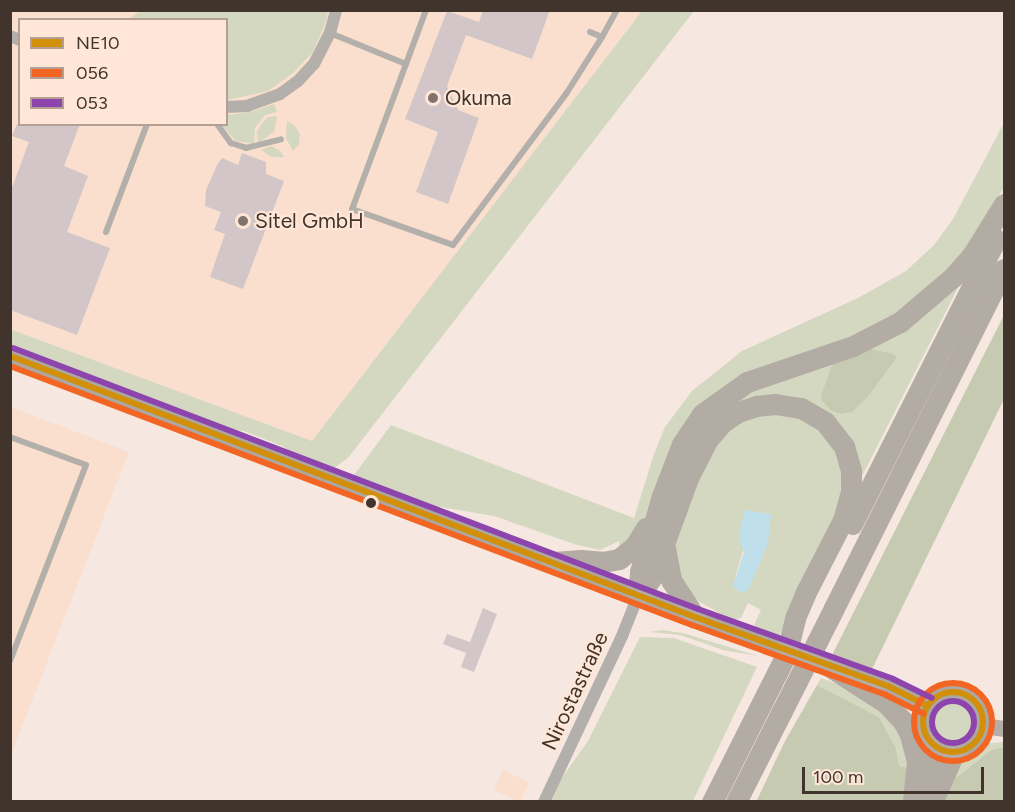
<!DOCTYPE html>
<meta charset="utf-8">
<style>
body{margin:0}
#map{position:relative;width:1015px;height:812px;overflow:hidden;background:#f6e8e0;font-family:Figtree,sans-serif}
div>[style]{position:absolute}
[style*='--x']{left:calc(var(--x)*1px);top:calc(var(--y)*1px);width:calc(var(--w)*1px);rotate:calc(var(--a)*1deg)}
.built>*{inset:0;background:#fadece;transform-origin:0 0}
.green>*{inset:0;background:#d4d8c0}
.round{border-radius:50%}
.forest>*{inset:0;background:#c5cab1}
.water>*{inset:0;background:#bfdfea}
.building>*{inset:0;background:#d3c6c8}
.service>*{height:6px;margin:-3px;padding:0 3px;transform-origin:3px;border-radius:3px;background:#b3afaa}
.minor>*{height:12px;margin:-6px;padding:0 6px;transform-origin:6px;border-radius:6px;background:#b3afaa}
.secondary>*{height:16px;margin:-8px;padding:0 8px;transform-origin:8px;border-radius:8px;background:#b4ada8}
.primary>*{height:18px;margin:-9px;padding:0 9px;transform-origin:9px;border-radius:9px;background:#aca7a0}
.primary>.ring{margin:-9px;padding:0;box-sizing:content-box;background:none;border:18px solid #aca7a0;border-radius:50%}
.motorway>*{height:21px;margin:-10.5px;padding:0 10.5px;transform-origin:10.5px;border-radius:10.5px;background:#b3aca4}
.motorway-bridge>*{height:21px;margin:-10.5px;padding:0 10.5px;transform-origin:10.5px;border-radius:10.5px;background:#b3aca4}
.bus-1>*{height:6px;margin:-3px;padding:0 3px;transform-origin:3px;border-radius:3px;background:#d28f09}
.bus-1>.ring{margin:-3px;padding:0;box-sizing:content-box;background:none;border:6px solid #d28f09;border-radius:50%}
.bus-2>*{height:6px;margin:-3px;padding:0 3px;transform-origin:3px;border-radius:3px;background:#f26522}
.bus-2>.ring{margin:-3px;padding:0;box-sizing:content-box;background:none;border:6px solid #f26522;border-radius:50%}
.bus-3>*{height:6px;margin:-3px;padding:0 3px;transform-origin:3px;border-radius:3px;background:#8e44ad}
.bus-3>.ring{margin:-3px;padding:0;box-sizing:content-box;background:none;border:6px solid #8e44ad;border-radius:50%}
.dots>*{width:16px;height:16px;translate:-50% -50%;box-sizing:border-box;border:3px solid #ffe6d7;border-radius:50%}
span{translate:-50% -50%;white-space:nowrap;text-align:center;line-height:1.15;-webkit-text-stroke:4.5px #ffe6d7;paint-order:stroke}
.poi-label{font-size:21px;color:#40342d}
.left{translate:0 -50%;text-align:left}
.street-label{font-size:21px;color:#40342d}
.frame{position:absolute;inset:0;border:12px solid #40342d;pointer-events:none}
.legend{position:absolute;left:18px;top:18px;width:210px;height:108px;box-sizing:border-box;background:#ffe6d7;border:2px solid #b39f93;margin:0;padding:8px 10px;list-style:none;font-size:18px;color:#40342d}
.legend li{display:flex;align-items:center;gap:12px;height:30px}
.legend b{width:30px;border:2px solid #b39f93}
.scale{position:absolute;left:802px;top:767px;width:182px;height:27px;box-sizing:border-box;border:3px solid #40342d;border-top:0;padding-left:8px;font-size:18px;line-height:21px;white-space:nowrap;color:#40342d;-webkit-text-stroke:4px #ffe6d7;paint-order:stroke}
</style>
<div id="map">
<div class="built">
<i style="clip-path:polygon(evenodd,10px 11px,642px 11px,312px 441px,11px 329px,10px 11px,20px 20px,226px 20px,226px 124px,20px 124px,20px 20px)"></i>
<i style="clip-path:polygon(11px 407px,129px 452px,11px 755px)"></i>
<i style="left:503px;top:770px;width:29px;height:22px;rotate:25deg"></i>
</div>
<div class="green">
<i style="clip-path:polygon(140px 11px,140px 10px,328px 11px,326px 22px,313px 52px,293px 73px,268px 91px,227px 100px,226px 20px,129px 19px)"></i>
<i style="clip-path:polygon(642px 11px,694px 11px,348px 458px,333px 469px,313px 464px,282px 446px,244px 431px,222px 429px,11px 347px,10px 329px,312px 441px)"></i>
<i style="clip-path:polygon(274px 104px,277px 112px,265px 115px,255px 128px,254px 144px,236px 141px,221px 125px,226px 124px,227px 115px,250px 112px)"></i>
<i style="clip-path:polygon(277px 116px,274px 132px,258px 143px,257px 132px,261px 124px,268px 117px)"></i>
<i style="clip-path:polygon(287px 121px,294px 125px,300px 134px,299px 144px,293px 151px,286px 138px)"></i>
<i style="clip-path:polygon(1004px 123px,1004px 187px,972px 241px,939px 280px,904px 309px,874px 328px,755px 370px,641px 530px,620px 552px,619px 541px,600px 550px,577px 545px,494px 516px,429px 505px,354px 475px,391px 425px,634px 518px,654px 454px,665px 427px,692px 391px,742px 351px,858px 298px,906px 271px,934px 245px,953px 219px)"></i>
<i style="clip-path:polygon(271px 146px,280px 151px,284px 157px,271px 157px,261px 150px)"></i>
<i style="clip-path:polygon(965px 274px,856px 488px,816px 411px,730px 413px,737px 396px,835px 356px,821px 395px,891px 353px,866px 348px)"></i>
<i style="clip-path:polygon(evenodd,765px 412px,804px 419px,824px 432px,836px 450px,842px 469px,839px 510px,778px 638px,760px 631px,754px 625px,761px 610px,748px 603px,741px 618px,732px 620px,689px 596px,673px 570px,675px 536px,714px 442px,741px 418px,765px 412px,744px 548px,761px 554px,757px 569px,735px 577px,744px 548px)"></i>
<i style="clip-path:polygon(661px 630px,683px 633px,758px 656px,723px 650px,680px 635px,650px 632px)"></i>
<i style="clip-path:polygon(640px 637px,674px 638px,757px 667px,693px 801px,551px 802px,561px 779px,588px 741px)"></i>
<i style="clip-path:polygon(821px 678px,840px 685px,891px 715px,912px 769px,899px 766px,896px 748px,879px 717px,817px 685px)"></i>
<i class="round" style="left:933px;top:701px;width:42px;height:42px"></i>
<i style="clip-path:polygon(1004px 742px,1004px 747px,992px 751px,957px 777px,951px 776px,962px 755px,981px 744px)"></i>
</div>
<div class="forest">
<i style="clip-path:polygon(1004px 315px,1004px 399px,871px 671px,831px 657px)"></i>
<i style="clip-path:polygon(866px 348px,891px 353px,897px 357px,869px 395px,852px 412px,841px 414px,832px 411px,822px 401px,821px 395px,835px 356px)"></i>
<i style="clip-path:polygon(817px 685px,879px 717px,896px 748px,899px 766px,912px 769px,908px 801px,756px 802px,785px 741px)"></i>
<i style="clip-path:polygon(1004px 747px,1004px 801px,940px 802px,951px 776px,957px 777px,992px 750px)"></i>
</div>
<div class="water">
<i style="clip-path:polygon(744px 510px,771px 514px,768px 543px,751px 584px,747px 591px,741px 593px,733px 586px,744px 552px,739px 538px)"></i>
</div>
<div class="building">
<i style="clip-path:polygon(483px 10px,550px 10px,532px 59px,466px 35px,447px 86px,458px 110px,479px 118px,448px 204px,416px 192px,438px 132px,405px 119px,447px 11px,479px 22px)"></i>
<i style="clip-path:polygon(17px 124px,80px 124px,64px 166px,88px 176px,67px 232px,110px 248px,77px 335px,10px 310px,10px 193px,29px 142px,12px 136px)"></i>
<i style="clip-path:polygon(242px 153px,266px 162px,266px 174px,284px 181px,243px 289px,210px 277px,225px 234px,214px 230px,221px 212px,205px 206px,206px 190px,217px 165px,222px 158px,238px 165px)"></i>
<i style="clip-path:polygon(483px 608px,497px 614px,474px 672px,461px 667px,466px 653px,443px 644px,447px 634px,470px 642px)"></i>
</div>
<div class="service">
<i style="--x:330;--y:33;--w:82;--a:22.2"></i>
<i style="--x:406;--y:64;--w:155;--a:110.4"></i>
<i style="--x:352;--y:209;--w:107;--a:19.6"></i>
<i style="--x:453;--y:245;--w:189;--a:-53.2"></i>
<i style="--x:566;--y:94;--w:67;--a:-57.7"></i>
<i style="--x:602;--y:37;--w:13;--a:-157"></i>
<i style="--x:602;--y:37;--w:31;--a:-61"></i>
<i style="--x:406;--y:64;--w:58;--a:-69.7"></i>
<i style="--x:217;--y:124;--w:24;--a:54"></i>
<i style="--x:231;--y:143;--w:16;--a:18"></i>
<i style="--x:246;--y:148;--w:36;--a:-14"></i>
<i style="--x:106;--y:232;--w:116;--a:-69.2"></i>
<i style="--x:10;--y:437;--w:81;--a:20.2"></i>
<i style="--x:86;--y:465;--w:210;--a:111.2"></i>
</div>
<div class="minor">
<i style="--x:10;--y:36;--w:11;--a:22"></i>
<i style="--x:226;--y:107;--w:21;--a:-3"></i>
<i style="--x:247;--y:106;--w:35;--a:-20"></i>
<i style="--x:280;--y:94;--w:22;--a:-36"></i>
<i style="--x:298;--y:81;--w:23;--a:-47"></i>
<i style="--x:314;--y:64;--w:35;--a:-63"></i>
<i style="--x:330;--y:33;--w:24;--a:-75"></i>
<i style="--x:544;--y:802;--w:183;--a:-64.8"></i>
<i style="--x:622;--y:636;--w:43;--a:-68.2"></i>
</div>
<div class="secondary">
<i style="--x:983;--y:726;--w:21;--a:8"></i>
</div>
<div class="primary">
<i style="--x:10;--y:356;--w:733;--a:20.86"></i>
<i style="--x:695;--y:617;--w:207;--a:19.7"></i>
<i style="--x:890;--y:687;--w:42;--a:26.6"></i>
<i class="ring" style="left:923px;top:692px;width:42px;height:42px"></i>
</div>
<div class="motorway">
<i style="--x:852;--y:524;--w:319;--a:-63.2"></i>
<i style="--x:665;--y:548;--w:33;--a:79"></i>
<i style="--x:671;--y:580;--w:44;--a:57"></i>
<i style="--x:553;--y:562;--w:28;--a:-4"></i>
<i style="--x:581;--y:560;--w:21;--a:5"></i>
<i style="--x:602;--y:562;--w:17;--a:-10"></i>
<i style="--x:619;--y:559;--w:21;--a:-39"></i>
<i style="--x:635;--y:546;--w:21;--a:-59"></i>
<i style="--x:644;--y:588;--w:14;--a:-54"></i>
<i style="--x:652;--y:577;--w:105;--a:-70"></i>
<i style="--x:688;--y:478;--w:44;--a:-62.9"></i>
<i style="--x:708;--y:439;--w:23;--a:-49"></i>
<i style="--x:723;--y:422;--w:18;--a:-34"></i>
<i style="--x:738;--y:412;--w:19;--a:-18"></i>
<i style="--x:756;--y:406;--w:19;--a:-6"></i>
<i style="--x:775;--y:404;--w:26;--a:9"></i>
<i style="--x:801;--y:408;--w:28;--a:30"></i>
<i style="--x:825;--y:422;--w:31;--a:52"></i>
<i style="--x:844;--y:446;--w:25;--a:74"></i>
<i style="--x:851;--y:470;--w:21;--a:90"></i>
<i style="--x:851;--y:491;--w:28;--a:105"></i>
<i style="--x:844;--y:518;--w:85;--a:117.2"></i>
<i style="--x:638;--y:596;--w:24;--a:-85"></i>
<i style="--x:640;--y:572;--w:79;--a:-73.9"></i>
<i style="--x:662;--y:496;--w:56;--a:-69"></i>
<i style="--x:682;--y:444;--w:36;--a:-56"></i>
<i style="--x:702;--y:414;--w:55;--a:-35.4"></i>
<i style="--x:747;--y:382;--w:112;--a:-18.8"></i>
<i style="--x:853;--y:346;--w:53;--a:-27.1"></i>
<i style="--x:900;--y:322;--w:71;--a:-40.4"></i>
<i style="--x:954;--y:276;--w:29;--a:-49"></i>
<i style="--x:973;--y:254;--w:59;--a:-58.2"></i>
<i style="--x:834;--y:608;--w:379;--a:-63.4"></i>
<i style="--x:827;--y:665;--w:70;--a:32.8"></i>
<i style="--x:886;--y:703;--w:25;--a:47"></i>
<i style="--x:903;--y:721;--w:16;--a:63"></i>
<i style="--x:910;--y:735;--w:27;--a:75"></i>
<i style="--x:917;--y:761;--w:41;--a:95.6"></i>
<i style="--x:922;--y:785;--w:28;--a:-72"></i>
<i style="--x:931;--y:758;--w:16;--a:-86"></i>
<i style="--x:712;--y:802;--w:165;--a:-63.3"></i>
<i style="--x:736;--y:802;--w:100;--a:-63.2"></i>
<i style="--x:932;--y:802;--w:56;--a:-65.7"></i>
</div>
<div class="motorway-bridge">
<i style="--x:786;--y:655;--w:38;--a:-76"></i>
<i style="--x:795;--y:618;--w:26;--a:-67"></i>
<i style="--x:781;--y:713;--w:118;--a:-63.2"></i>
</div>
<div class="bus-1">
<i style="--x:10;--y:356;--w:733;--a:20.86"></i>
<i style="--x:695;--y:617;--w:207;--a:19.7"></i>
<i style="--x:890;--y:687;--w:42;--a:26.6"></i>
<i class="ring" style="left:923px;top:692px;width:54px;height:54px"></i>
</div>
<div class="bus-2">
<i style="--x:10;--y:366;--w:730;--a:20.8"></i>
<i style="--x:692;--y:625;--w:206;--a:19.8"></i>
<i style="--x:886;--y:695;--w:42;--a:26.6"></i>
<i class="ring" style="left:914px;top:683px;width:72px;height:72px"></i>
</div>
<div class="bus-3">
<i style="--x:13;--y:348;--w:733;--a:20.86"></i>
<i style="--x:698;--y:609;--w:207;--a:19.7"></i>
<i style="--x:893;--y:679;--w:43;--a:26"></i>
<i class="ring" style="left:932px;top:701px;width:36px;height:36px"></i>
</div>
<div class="dots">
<i style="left:433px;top:98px;background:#80736c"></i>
<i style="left:243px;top:221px;background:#80736c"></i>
<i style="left:371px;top:503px;background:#40342d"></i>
</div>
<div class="poi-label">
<span class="left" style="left:445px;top:98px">Okuma</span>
<span class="left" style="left:255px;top:221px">Sitel GmbH</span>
</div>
<div class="street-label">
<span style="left:575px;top:691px;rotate:-65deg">Nirostastraße</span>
</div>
<div class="frame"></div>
<ul class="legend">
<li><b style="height:8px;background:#d28f09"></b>NE10</li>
<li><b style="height:8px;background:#f26522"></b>056</li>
<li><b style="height:8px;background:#8e44ad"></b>053</li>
</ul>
<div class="scale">100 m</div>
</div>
